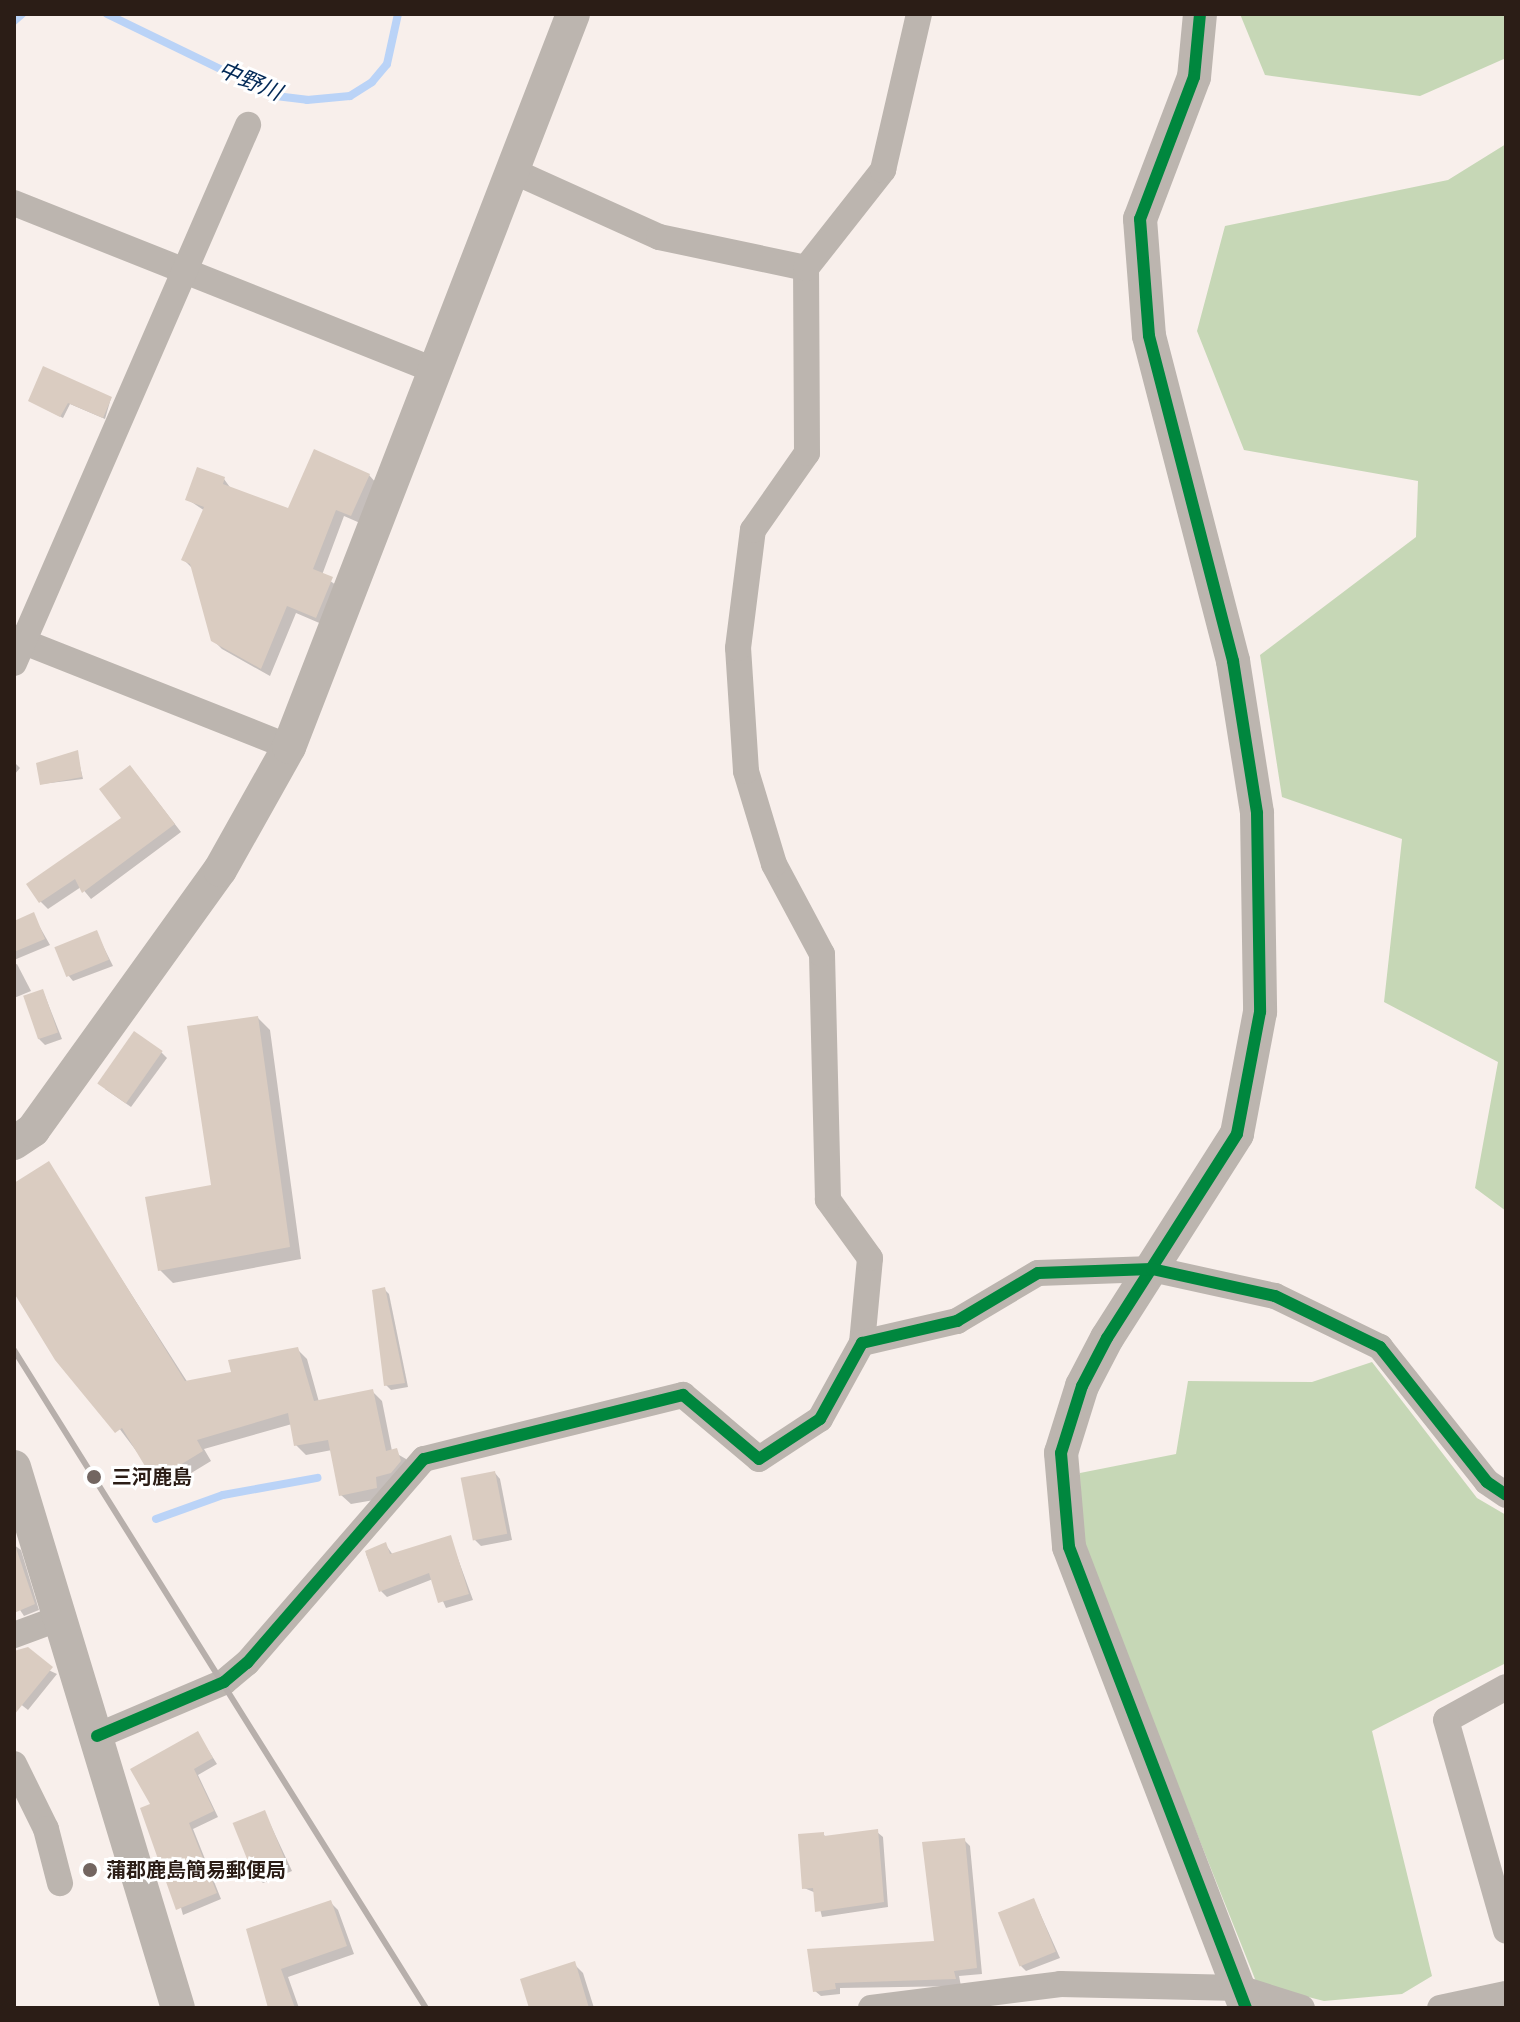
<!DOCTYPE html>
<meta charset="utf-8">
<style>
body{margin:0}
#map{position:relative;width:1520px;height:2022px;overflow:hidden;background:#f8efeb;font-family:Rubik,"Noto Sans JP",sans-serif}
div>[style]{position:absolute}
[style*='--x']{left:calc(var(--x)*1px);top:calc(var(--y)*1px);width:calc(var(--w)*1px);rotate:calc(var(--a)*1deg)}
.forest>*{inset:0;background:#c6d7b6}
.shadow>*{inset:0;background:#0003}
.stream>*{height:8px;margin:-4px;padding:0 4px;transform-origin:4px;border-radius:4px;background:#bad3f7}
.building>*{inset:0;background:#daccc1;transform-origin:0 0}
.minor>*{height:26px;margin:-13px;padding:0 13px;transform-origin:13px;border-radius:13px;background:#bcb5af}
.tertiary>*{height:34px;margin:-17px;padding:0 17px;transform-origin:17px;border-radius:17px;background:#bcb5af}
.rail>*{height:6px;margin:-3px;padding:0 3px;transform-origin:3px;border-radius:3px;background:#b7afab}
.cycleway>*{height:12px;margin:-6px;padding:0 6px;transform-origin:6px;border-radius:6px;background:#00873e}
.dots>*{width:22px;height:22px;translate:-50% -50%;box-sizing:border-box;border:4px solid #fff;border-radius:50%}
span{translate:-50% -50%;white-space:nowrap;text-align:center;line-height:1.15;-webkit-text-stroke:6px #fff;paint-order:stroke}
.poi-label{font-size:20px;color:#2b1d16;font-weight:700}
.left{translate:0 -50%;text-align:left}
.water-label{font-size:22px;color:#012856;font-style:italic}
.frame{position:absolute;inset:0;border:16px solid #2b1d16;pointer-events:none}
</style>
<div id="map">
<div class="forest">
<i style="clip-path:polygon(1240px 14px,1506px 14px,1506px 58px,1420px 96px,1265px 75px)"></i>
<i style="clip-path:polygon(1506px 144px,1506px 1211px,1475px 1188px,1498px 1062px,1384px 1002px,1402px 839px,1282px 797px,1260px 655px,1416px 537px,1418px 481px,1244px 450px,1197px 331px,1225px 226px,1448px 180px)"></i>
<i style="clip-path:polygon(1372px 1362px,1477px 1498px,1506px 1515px,1506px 1663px,1372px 1731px,1432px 1976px,1402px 1994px,1324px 2001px,1257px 1984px,1081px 1543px,1080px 1473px,1176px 1454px,1188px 1381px,1312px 1382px)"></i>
</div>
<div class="shadow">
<i style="clip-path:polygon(111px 398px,105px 419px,70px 404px,63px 418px,30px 401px)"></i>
<i style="clip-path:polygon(369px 475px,377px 484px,360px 523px,344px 516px,322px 575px,340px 588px,324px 625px,296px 613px,270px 676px,222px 649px,213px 640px,192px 568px,184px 560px,205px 511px,187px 499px,224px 479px,232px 490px,290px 511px)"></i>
<i style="clip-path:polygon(77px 753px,83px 779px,42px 784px)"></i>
<i style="clip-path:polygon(14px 762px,20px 768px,14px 775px)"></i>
<i style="clip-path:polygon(137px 775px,181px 832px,91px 899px,81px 887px,48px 909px,40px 901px,124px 818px)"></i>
<i style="clip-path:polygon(33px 915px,50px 945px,14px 960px,14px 923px)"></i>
<i style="clip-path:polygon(96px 932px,113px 966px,73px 981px,68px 975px)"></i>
<i style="clip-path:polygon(17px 964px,31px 991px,14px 998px,14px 965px)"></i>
<i style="clip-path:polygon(43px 991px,62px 1039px,45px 1045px,39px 1039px)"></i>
<i style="clip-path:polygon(258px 1018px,270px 1030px,301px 1259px,173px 1283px,160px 1270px,213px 1187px)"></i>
<i style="clip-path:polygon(161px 1052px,167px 1058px,131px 1107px,105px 1089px)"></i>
<i style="clip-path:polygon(48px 1164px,188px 1383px,234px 1373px,297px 1349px,307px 1359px,319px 1402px,372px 1391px,382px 1401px,392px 1451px,406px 1459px,409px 1472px,386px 1498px,351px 1504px,341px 1495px,332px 1450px,306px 1455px,296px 1445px,292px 1424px,204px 1449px,211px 1461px,165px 1489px,14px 1289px,14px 1185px)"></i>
<i style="clip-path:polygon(384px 1289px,389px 1294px,408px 1387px,391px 1390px,386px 1385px)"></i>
<i style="clip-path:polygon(495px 1473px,500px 1479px,512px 1540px,481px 1546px,475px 1540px)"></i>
<i style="clip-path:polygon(450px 1537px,473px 1600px,446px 1608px,433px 1579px,387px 1597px,381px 1591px,366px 1554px,386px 1545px,393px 1555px)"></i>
<i style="clip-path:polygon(14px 1545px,21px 1550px,39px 1610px,24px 1616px,14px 1601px)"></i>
<i style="clip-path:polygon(14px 1654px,57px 1674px,28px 1710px,14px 1699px)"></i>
<i style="clip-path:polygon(198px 1734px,217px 1764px,198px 1775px,218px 1817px,193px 1829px,221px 1899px,183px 1915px,153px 1805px)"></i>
<i style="clip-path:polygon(265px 1813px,292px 1871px,263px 1883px,257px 1877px)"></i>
<i style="clip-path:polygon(877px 1832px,883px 1837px,888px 1907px,822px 1917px,816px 1893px,804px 1888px,823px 1834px,827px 1838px)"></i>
<i style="clip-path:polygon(964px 1840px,970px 1846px,982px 1974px,959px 1976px,961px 1986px,840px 1988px,840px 1994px,821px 1996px,815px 1991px,936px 1943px)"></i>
<i style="clip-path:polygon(1034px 1900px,1060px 1958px,1026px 1971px,1021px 1966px)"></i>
<i style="clip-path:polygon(330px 1902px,338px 1910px,354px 1954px,288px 1977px,299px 2008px,270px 2008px,248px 1931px)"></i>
<i style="clip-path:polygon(574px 1964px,583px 1973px,594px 2008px,531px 2008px)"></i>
</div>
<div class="stream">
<i style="--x:107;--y:14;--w:188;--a:25.9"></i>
<i style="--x:276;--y:96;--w:31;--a:7"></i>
<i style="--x:307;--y:100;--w:43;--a:-5.3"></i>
<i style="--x:350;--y:96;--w:26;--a:-32"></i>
<i style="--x:372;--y:82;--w:23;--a:-50"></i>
<i style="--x:387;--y:64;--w:51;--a:-77.6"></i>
<i style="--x:14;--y:21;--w:11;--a:-41"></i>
<i style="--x:156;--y:1519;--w:71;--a:-19.7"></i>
<i style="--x:223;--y:1495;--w:96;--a:-10.3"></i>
</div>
<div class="building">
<i style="clip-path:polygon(43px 366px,112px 397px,103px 418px,68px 403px,60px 417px,28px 401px)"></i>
<i style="clip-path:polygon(314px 449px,370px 474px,351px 516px,336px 510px,313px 569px,333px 577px,316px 618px,287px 606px,261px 669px,211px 641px,190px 564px,181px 560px,204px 507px,185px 500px,197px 467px,225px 477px,223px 484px,288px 508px)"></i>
<i style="clip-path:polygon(78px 750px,82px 777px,40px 785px,36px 763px)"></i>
<i style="clip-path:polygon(130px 765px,175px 824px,82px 893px,75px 879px,39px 903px,26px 884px,121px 818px,99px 789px)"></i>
<i style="clip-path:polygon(34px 912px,45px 939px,14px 952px,14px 921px)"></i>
<i style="left:97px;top:930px;width:32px;height:46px;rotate:68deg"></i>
<i style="left:43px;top:989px;width:46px;height:21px;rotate:71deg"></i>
<i style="clip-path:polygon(258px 1016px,290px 1247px,158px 1271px,145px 1197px,211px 1185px,187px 1026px)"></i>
<i style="left:134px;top:1031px;width:35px;height:64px;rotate:35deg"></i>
<i style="clip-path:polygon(49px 1161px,185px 1381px,231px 1372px,228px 1360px,298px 1347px,314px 1401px,373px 1389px,386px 1451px,397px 1448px,401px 1461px,391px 1473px,376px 1477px,377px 1488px,339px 1496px,328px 1440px,294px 1446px,288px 1413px,197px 1440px,203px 1451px,154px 1481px,122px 1428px,115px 1433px,55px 1360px,14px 1293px,14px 1183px)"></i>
<i style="clip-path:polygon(385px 1287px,405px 1383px,384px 1386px,372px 1290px)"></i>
<i style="left:495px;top:1471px;width:64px;height:35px;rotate:79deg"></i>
<i style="clip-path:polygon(451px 1535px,469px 1594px,438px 1603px,429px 1573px,379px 1592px,365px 1551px,386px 1542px,390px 1554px)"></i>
<i style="clip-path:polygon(14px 1542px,35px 1604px,14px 1613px)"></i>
<i style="clip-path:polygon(28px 1647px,53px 1667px,14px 1715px,14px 1651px)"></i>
<i style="clip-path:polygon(198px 1731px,213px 1758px,194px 1769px,214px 1811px,189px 1823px,217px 1893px,176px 1910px,140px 1808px,150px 1804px,130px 1769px)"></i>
<i style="left:265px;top:1810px;width:59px;height:35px;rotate:68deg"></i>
<i style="clip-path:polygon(878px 1829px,884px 1902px,815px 1912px,813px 1888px,802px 1889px,798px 1834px,824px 1832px,824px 1836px)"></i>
<i style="clip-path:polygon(965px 1838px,977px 1968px,954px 1971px,956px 1979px,835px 1983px,836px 1989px,813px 1992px,807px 1949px,934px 1941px,922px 1842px)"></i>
<i style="left:1034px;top:1898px;width:58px;height:39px;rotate:68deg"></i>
<i style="clip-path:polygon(331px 1900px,347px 1946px,281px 1969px,295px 2008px,268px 2008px,246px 1929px)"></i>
<i style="clip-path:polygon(575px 1961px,589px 2008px,529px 2008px,520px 1979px)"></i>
</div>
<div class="minor">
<i style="--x:513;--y:171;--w:160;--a:24.3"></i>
<i style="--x:659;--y:237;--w:150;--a:11.9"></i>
<i style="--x:14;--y:203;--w:454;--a:21.7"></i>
<i style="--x:14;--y:638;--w:296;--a:21.6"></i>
<i style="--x:14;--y:663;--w:587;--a:-66.49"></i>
<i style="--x:862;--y:1343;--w:85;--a:-84.6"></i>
<i style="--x:870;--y:1258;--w:72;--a:-125.9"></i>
<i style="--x:828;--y:1200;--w:246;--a:-91.4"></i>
<i style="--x:822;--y:954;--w:102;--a:-118.1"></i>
<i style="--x:774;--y:864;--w:97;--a:-106.8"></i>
<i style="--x:746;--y:771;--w:123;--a:-93.7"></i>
<i style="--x:738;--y:648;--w:119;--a:-82.8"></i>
<i style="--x:753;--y:530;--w:94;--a:-55"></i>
<i style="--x:807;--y:453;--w:185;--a:-90.3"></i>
<i style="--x:806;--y:268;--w:125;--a:-51.8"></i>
<i style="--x:883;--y:170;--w:160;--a:-77"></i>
<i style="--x:14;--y:1635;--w:52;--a:-20.2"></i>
<i style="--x:1506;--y:1687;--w:68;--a:151.2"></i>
<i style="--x:1446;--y:1720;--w:219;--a:74.1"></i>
<i style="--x:97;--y:1736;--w:138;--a:-23"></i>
<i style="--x:224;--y:1682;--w:30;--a:-40"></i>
<i style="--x:247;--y:1663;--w:270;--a:-49.1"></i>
<i style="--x:424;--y:1459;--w:267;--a:-13.9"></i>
<i style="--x:683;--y:1395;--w:99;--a:40.1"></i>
<i style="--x:759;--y:1459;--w:73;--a:-33.3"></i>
<i style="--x:820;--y:1419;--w:87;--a:-61.1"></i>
<i style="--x:862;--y:1343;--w:98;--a:-13"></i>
<i style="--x:957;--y:1321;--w:94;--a:-30.7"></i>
<i style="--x:1038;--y:1273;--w:114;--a:-2"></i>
<i style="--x:1152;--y:1269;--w:126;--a:12.4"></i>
<i style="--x:1275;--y:1296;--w:117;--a:25.9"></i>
<i style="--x:1380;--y:1347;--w:172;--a:51.6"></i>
<i style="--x:1487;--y:1482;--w:23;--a:34"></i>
<i style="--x:14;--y:1764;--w:72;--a:63.8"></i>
<i style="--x:46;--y:1829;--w:56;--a:75.5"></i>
<i style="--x:871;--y:2008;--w:191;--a:-7.2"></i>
<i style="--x:1060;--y:1984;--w:179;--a:1.3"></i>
<i style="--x:1239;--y:1988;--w:66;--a:17.6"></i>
<i style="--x:1440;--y:2008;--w:67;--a:-12"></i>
</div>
<div class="tertiary">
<i style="--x:1200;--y:14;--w:63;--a:95.4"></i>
<i style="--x:1194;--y:77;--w:152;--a:110.8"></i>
<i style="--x:1140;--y:219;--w:117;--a:85.6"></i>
<i style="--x:1149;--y:336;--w:336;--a:75.5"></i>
<i style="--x:1233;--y:661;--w:154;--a:81"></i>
<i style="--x:1257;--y:813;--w:199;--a:89.1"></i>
<i style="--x:1260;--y:1012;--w:124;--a:100.7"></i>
<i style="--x:1237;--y:1134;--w:242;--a:122.5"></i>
<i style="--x:1107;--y:1338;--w:54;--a:117.5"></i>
<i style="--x:1082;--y:1386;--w:70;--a:107.4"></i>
<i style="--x:1061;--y:1453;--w:94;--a:85.1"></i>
<i style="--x:1069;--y:1547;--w:494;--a:69"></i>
<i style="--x:14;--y:1143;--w:23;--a:-34"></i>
<i style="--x:33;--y:1130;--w:320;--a:-54.3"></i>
<i style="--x:220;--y:870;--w:141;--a:-60.7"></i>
<i style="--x:289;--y:747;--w:786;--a:-68.82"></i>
<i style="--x:14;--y:1467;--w:565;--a:73.14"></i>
</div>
<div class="rail">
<i style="--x:14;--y:1350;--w:776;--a:57.95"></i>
</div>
<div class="cycleway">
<i style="--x:1200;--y:14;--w:63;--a:95.4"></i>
<i style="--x:1194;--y:77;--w:152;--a:110.8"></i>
<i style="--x:1140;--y:219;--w:117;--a:85.6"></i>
<i style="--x:1149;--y:336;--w:336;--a:75.5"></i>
<i style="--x:1233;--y:661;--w:154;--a:81"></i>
<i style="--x:1257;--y:813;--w:199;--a:89.1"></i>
<i style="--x:1260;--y:1012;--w:124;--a:100.7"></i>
<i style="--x:1237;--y:1134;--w:242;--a:122.5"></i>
<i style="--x:1107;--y:1338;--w:54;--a:117.5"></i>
<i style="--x:1082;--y:1386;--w:70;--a:107.4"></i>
<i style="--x:1061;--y:1453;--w:94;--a:85.1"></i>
<i style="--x:1069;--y:1547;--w:494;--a:69"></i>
<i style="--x:97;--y:1736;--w:138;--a:-23"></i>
<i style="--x:224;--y:1682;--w:30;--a:-40"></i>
<i style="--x:247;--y:1663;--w:270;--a:-49.1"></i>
<i style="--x:424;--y:1459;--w:267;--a:-13.9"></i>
<i style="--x:683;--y:1395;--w:99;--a:40.1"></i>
<i style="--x:759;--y:1459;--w:73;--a:-33.3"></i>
<i style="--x:820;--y:1419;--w:87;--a:-61.1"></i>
<i style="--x:862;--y:1343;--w:98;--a:-13"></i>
<i style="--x:957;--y:1321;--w:94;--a:-30.7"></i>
<i style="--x:1038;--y:1273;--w:114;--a:-2"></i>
<i style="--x:1152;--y:1269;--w:126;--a:12.4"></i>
<i style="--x:1275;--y:1296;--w:117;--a:25.9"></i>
<i style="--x:1380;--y:1347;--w:172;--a:51.6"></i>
<i style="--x:1487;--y:1482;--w:23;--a:34"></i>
</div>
<div class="dots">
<i style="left:94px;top:1477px;background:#736661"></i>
<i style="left:90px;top:1870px;background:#736661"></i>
</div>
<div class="poi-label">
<span class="left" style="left:112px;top:1477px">三河鹿島</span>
<span class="left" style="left:106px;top:1870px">蒲郡鹿島簡易郵便局</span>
</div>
<div class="water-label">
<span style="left:250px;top:81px;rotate:23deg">中野川</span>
</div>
<div class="frame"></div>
</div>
